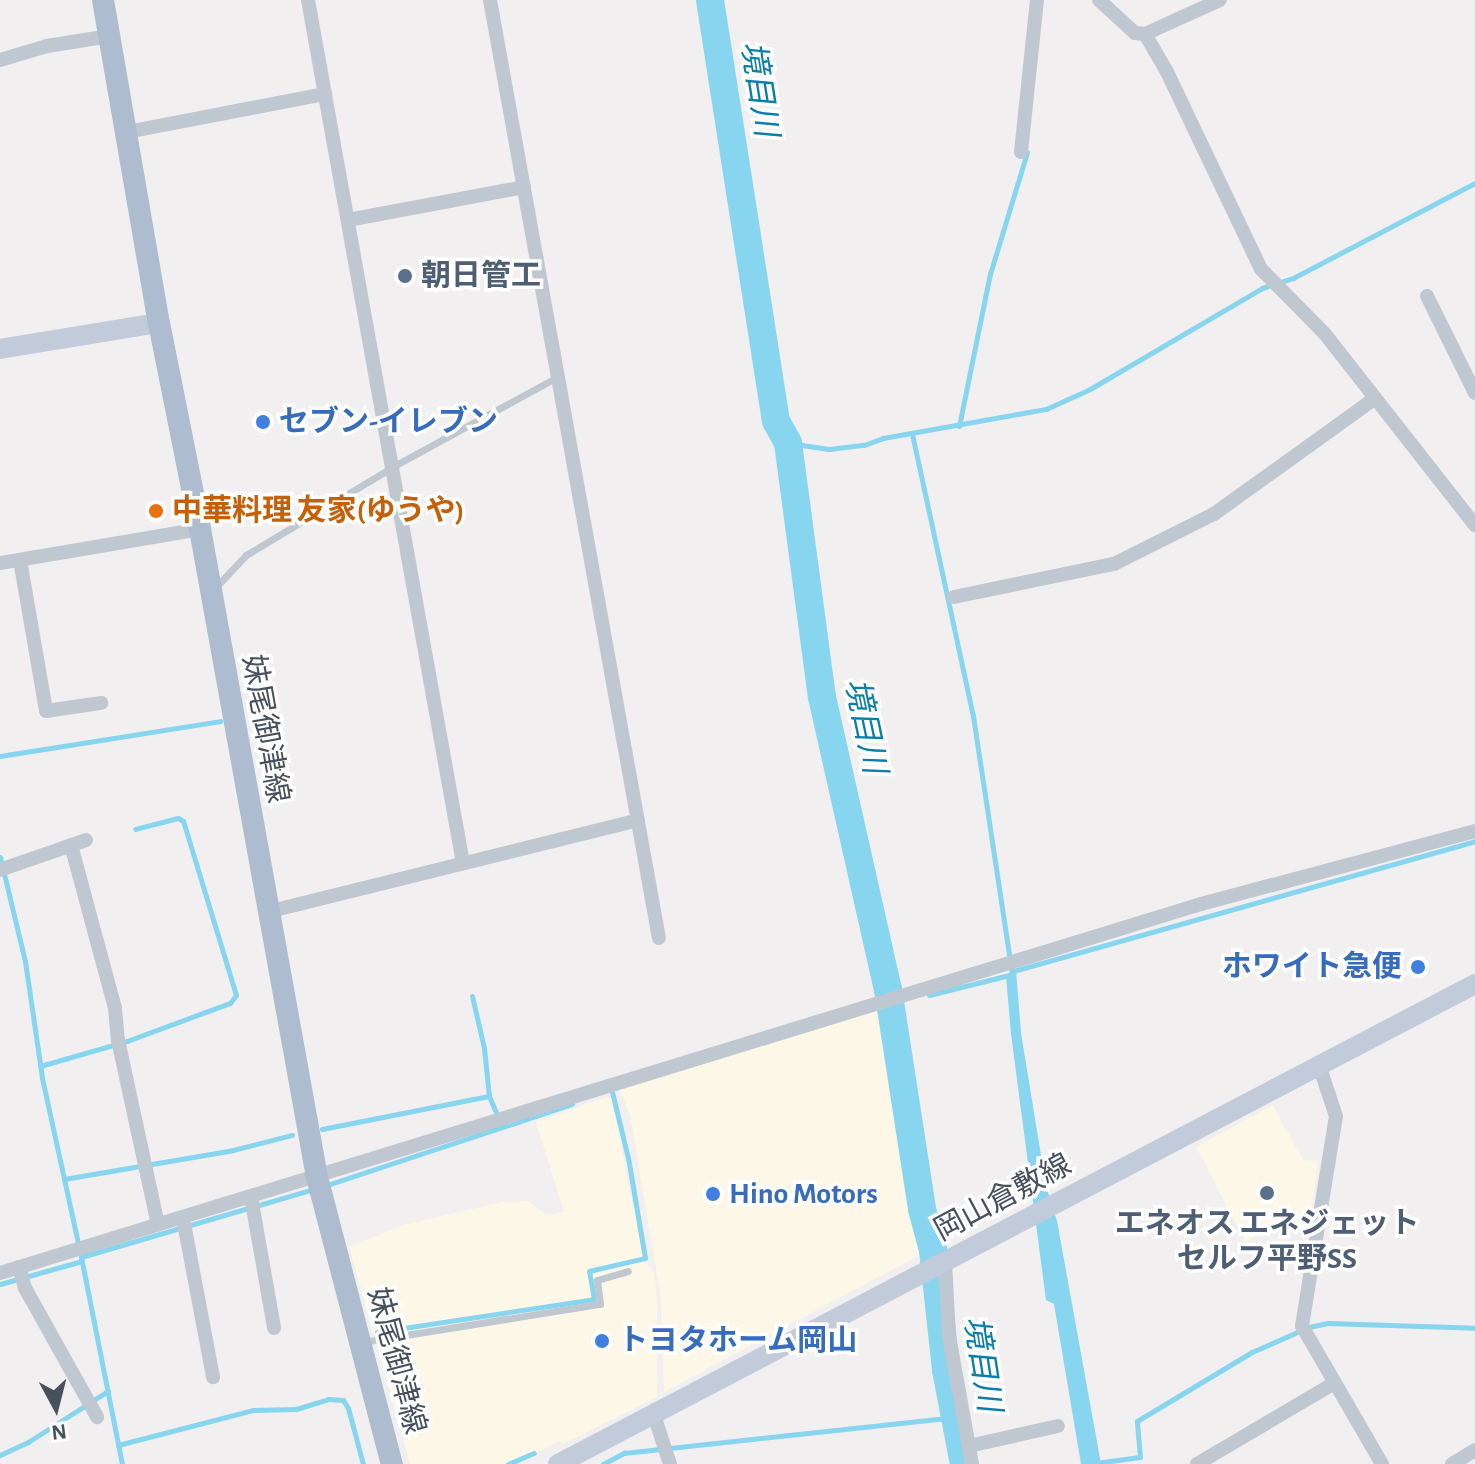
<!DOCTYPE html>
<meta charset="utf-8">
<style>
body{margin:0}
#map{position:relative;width:1475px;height:1464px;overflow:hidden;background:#f1efef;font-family:"Alegreya Sans","Noto Sans JP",sans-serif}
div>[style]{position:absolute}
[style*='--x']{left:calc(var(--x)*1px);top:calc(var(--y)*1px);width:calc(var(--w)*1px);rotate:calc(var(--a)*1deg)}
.commercial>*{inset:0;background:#fdf7e7}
.water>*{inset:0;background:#87d5ef}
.stream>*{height:5px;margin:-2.5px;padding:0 2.5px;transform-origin:2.5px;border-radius:2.5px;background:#87d5ef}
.river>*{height:28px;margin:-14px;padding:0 14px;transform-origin:14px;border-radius:14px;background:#87d5ef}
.lane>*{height:7px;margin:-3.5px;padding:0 3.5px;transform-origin:3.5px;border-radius:3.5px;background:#bfc8d1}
.street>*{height:14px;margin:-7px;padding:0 7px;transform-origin:7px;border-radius:7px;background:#bfc8d1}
.secondary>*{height:20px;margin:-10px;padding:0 10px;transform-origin:10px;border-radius:10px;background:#c1cbd9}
.primary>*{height:22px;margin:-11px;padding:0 11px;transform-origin:11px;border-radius:11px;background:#adbdcf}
.dots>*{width:22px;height:22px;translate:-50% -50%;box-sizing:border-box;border:4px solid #fff;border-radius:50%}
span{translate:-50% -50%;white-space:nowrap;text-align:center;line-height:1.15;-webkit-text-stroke:7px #fff;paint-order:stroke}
.service-label{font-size:30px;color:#4e5e75;font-weight:700}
.left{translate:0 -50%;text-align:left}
.shop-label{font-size:30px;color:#366cbe;font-weight:700}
.right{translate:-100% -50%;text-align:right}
.food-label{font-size:30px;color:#c56008;font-weight:700}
.street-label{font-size:30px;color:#46515d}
.water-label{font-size:32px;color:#087ea8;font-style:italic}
.north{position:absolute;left:16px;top:1368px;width:80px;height:80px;-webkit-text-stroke:6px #fff;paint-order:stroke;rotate:173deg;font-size:22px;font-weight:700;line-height:32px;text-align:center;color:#46515d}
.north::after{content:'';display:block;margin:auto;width:28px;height:36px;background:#46515d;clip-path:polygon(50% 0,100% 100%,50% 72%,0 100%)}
</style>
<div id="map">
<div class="commercial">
<i style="clip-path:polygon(884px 1009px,925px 1252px,664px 1392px,661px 1299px,630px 1115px,620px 1090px)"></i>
<i style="clip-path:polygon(606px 1097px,612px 1099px,644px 1262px,653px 1269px,657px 1299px,657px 1397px,562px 1445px,560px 1441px,515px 1464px,410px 1464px,349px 1247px,404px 1225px,502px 1202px,529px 1201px,546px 1215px,564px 1212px,536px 1122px)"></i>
<i style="clip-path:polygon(1273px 1105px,1303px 1160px,1318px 1161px,1310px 1228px,1276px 1225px,1245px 1242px,1196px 1147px)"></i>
</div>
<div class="water">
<i style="clip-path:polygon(1016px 970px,1021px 1033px,1046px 1186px,1057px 1221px,1101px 1464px,1081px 1464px,1054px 1304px,1046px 1300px,1011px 1034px,1006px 976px)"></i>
</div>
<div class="stream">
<i style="--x:959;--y:426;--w:155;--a:-78.5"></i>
<i style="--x:990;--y:274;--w:127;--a:-73.1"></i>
<i style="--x:912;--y:434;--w:289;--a:77.8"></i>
<i style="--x:973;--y:716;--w:266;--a:81.4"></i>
<i style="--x:788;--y:443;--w:41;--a:8.3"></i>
<i style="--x:829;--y:449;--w:35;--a:-7"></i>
<i style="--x:864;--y:445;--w:20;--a:-20"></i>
<i style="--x:883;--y:438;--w:166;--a:-10.1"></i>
<i style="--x:1046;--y:409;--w:48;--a:-24.4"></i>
<i style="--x:1090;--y:389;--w:199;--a:-30.4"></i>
<i style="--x:1262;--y:288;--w:33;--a:-18"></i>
<i style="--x:1293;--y:278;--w:205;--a:-27.6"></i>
<i style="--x:0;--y:756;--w:223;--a:-9"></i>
<i style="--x:0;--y:857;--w:107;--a:76.5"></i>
<i style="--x:25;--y:961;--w:118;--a:81.7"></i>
<i style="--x:42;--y:1078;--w:173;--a:77.7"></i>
<i style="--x:1013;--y:971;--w:480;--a:-15.7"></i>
<i style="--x:929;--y:995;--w:87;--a:-14"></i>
<i style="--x:472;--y:996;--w:53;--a:77"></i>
<i style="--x:484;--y:1048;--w:48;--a:84.1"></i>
<i style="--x:489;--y:1096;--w:21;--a:67"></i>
<i style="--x:40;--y:1066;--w:91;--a:-16"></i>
<i style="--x:127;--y:1041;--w:110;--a:-20.3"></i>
<i style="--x:230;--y:1003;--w:10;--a:-53"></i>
<i style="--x:236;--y:995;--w:182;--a:-106.9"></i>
<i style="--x:183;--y:821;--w:6;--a:-149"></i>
<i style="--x:178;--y:818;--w:44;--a:165.7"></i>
<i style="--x:322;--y:1129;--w:170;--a:-11.2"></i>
<i style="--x:64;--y:1179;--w:171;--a:-9.7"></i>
<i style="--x:233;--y:1150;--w:61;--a:-14.3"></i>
<i style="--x:327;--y:1185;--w:258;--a:-18.3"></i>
<i style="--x:81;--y:1257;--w:242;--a:-16.3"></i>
<i style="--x:81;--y:1257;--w:211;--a:78.8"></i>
<i style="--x:0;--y:1284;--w:85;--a:-15.7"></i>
<i style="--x:377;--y:1332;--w:219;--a:-8.6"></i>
<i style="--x:594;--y:1299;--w:28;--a:-100"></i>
<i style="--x:589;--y:1271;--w:57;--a:-13.1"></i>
<i style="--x:645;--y:1258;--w:101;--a:-99.6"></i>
<i style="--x:628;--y:1158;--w:68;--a:-103.6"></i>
<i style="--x:118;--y:1445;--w:139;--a:-14.5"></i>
<i style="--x:253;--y:1410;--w:43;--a:-1.3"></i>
<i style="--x:296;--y:1409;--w:34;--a:-17"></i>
<i style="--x:328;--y:1399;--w:15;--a:4"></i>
<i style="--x:343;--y:1400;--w:9;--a:58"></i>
<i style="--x:348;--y:1408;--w:58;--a:75"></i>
<i style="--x:0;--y:1455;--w:31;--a:-25"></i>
<i style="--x:28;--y:1442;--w:95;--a:-32.5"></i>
<i style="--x:1096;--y:1463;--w:44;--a:-7.8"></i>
<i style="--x:1140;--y:1457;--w:36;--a:-95"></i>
<i style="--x:1137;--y:1421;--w:134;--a:-31"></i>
<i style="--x:1252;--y:1352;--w:62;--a:-23.7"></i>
<i style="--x:1309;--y:1327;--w:19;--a:-12"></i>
<i style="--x:1328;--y:1323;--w:147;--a:1.9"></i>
<i style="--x:508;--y:1464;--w:28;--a:-23"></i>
<i style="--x:603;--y:1464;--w:24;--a:-28"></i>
<i style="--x:624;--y:1453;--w:334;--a:-6.2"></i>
</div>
<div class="river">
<i style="--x:710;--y:0;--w:426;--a:81.1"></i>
<i style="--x:776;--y:421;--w:25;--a:61"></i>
<i style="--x:788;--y:443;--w:256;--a:82.4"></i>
<i style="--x:822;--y:697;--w:299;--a:77.3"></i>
<i style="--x:888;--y:989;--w:223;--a:81.2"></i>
<i style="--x:922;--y:1209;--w:42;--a:75"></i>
<i style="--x:933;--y:1250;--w:121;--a:83.8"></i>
<i style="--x:946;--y:1370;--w:96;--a:79.2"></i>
</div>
<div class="lane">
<i style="--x:215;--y:588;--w:45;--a:-46.8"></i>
<i style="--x:246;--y:555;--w:173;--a:-31"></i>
<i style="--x:394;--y:466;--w:186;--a:-28.6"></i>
<i style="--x:362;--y:1342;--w:241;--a:-9.1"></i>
<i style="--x:600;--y:1304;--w:24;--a:-97"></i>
<i style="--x:597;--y:1280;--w:32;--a:-16"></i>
</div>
<div class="street">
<i style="--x:308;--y:0;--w:877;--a:79.82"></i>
<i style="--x:490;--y:0;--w:953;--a:79.79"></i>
<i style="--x:1099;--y:0;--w:49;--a:42.5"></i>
<i style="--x:1135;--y:33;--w:10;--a:6"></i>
<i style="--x:1145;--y:34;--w:82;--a:-24.4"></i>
<i style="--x:1145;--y:34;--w:44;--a:59.9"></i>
<i style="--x:1167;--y:72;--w:218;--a:64.5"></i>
<i style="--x:1261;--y:269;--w:91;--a:45.4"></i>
<i style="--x:1325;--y:334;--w:243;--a:51.9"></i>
<i style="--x:0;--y:60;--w:49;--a:-16.6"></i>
<i style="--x:47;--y:46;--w:64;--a:-9"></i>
<i style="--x:127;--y:132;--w:202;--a:-10.9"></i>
<i style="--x:1021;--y:152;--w:153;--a:-84"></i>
<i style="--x:348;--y:220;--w:179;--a:-10.6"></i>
<i style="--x:1427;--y:296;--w:108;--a:63.7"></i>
<i style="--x:20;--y:560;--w:153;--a:80.2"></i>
<i style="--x:46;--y:711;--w:56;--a:-8.3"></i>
<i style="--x:0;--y:563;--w:203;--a:-9.6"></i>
<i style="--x:954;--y:597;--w:163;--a:-11.7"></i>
<i style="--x:1114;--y:564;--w:112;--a:-26.6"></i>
<i style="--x:1214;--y:514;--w:197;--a:-35.7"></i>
<i style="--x:71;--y:845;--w:169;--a:74.9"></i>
<i style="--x:115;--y:1008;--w:32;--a:85"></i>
<i style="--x:118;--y:1040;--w:189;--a:77.8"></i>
<i style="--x:0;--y:870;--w:91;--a:-19.2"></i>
<i style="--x:267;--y:912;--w:382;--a:-13.9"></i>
<i style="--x:1319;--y:1065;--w:54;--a:71.6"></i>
<i style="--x:1336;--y:1116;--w:213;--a:99.2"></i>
<i style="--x:1302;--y:1326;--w:160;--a:59.9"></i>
<i style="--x:251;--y:1197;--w:133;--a:80"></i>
<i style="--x:183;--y:1218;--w:162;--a:79.3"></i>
<i style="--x:945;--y:1262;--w:74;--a:86.9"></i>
<i style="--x:949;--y:1336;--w:130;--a:79.8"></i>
<i style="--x:19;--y:1267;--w:22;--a:74"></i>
<i style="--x:25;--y:1288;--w:148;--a:60.8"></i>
<i style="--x:0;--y:1273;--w:1256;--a:-17.08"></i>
<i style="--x:1201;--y:904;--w:284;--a:-14.9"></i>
<i style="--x:654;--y:1415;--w:52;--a:71.9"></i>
<i style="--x:969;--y:1446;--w:91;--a:-12.7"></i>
<i style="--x:1197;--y:1464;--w:158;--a:-30.5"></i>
<i style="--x:1452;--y:1464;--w:27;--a:-31"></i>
</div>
<div class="secondary">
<i style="--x:0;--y:349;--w:161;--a:-9.3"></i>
<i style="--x:558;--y:1464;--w:1035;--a:-27.63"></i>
</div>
<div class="primary">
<i style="--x:103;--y:0;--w:328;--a:80.2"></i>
<i style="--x:159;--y:323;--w:210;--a:78.7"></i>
<i style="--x:200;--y:529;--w:658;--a:79.77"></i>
<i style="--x:317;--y:1177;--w:297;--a:75.4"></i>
</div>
<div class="dots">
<i style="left:405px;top:276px;background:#5c6f8a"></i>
<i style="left:263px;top:422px;background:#3f7fe0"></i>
<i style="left:156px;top:511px;background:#e8710a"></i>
<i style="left:1418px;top:967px;background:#3f7fe0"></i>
<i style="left:1267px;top:1193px;background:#5c6f8a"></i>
<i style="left:713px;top:1194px;background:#3f7fe0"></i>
<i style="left:602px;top:1341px;background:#3f7fe0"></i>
</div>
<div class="service-label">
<span class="left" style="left:421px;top:276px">朝日管工</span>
<span style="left:1267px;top:1241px">エネオス エネジェット<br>セルフ平野SS</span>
</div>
<div class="shop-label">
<span class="left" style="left:279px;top:422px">セブン-イレブン</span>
<span class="right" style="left:1402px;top:967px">ホワイト急便</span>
<span class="left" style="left:729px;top:1194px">Hino Motors</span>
<span class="left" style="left:618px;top:1341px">トヨタホーム岡山</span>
</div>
<div class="food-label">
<span class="left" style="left:172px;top:511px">中華料理 友家(ゆうや)</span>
</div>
<div class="street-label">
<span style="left:265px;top:729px;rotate:80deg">妹尾御津線</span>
<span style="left:1003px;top:1198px;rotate:-28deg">岡山倉敷線</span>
<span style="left:396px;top:1361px;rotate:75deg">妹尾御津線</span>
</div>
<div class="water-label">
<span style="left:759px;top:89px;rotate:81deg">境目川</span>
<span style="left:865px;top:726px;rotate:78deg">境目川</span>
<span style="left:982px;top:1364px;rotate:81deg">境目川</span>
</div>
<div class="north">N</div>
</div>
